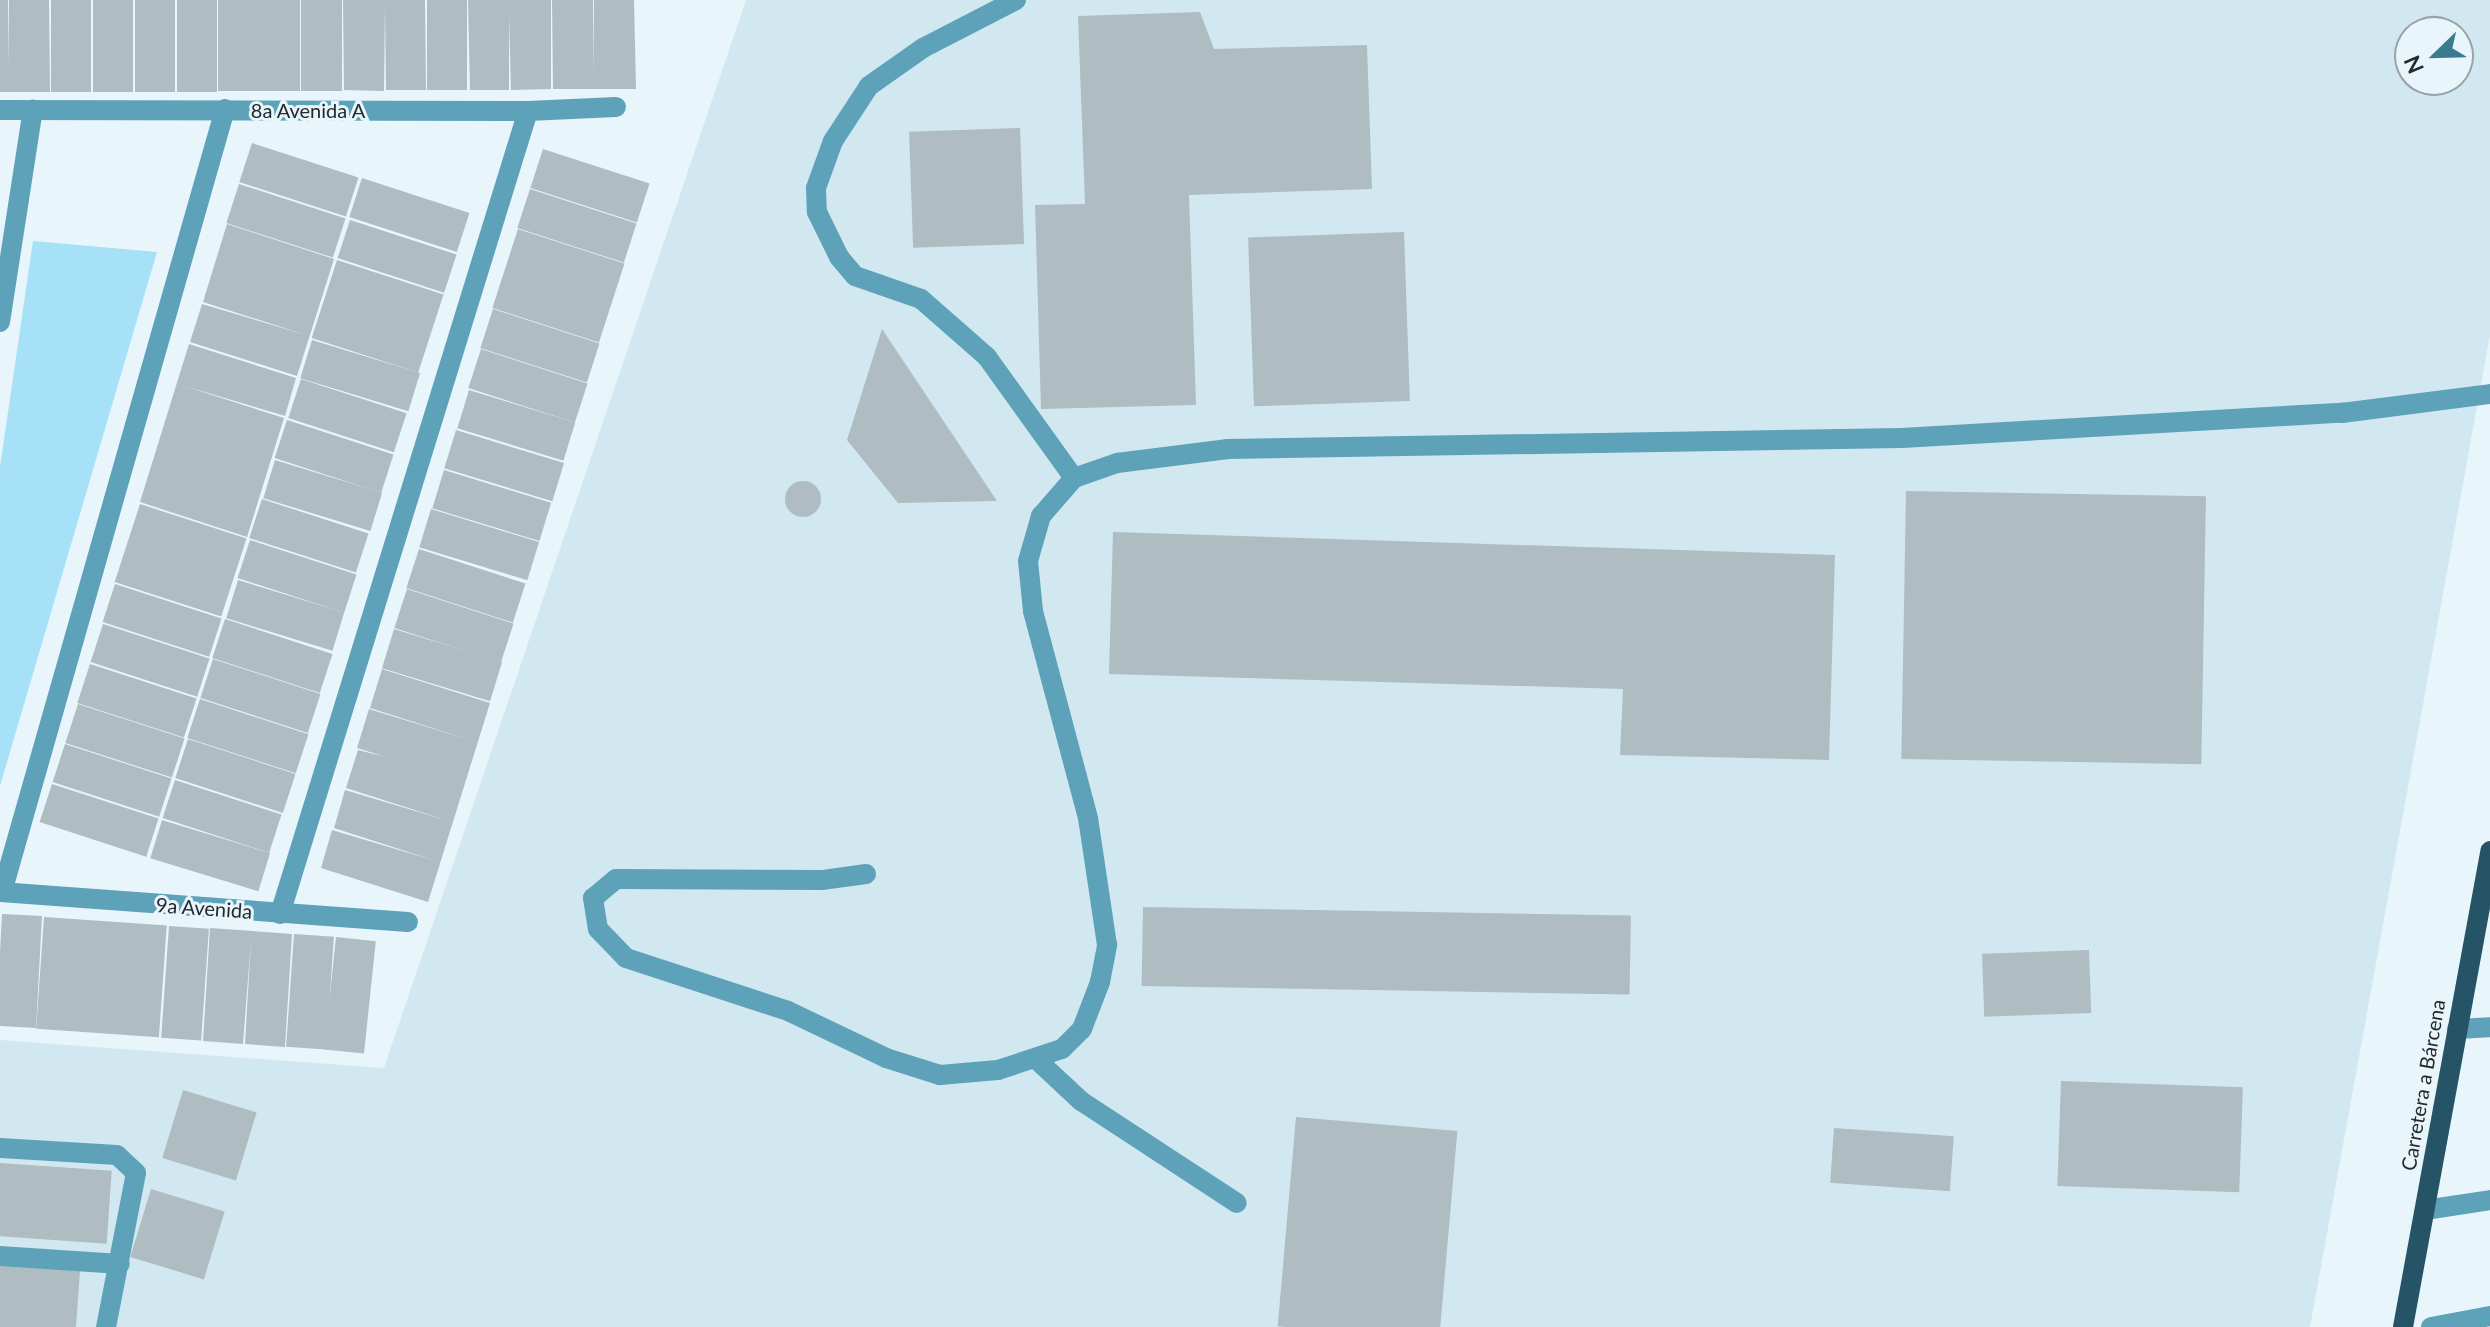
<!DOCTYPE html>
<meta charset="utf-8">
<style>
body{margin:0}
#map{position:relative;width:2490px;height:1327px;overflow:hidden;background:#e8f5fb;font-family:Lato,sans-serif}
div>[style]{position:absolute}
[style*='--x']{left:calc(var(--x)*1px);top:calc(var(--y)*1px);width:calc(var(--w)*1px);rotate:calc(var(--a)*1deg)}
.built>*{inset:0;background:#d2e8f0}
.green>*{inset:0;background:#a6e1f7}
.building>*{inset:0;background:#afbcc1;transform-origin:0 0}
.round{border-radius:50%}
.minor>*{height:20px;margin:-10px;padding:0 10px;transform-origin:10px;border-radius:10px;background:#5ea2ba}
.major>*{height:20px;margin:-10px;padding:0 10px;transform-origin:10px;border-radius:10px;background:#245465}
span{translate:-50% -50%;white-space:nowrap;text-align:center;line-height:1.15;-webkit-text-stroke:6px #e8f5fb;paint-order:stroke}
.street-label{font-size:20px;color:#24292b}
.north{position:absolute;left:2394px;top:16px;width:80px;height:80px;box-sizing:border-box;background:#e8f5fb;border:2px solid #9aa3a8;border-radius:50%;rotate:247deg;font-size:22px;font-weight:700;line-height:32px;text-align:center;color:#24292b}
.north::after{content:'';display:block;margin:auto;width:28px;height:36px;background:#3c7a90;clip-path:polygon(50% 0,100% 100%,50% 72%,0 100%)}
</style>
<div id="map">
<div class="built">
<i style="clip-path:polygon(evenodd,746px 0,2490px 0,2490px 335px,2310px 1327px,0 1327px,0 1040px,384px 1068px,746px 0,2410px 32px,2458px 32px,2458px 80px,2410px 80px,2410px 32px)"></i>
</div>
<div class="green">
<i style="clip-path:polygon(33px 241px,157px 252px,0 786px,0 467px)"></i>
</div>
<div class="building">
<i style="clip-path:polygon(0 0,8px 0,8px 67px,9px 0,49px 0,50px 92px,0 92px)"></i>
<i style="left:51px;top:0;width:40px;height:92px"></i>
<i style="left:93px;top:0;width:40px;height:92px"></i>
<i style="left:135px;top:0;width:40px;height:92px"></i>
<i style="left:177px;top:0;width:40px;height:92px"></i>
<i style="left:218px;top:0;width:82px;height:91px"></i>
<i style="left:301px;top:0;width:41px;height:91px"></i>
<i style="clip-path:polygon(343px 0,425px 0,426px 90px,386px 90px,385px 3px,384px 91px,344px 90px)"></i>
<i style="left:427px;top:0;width:40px;height:90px"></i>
<i style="clip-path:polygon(468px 0,551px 0,551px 89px,511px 90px,509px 15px,509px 90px,470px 90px)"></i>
<i style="clip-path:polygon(552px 0,593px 0,593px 77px,594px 0,634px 0,636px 89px,553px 89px)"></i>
<i style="clip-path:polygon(1200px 12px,1214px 49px,1367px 45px,1372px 189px,1189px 195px,1196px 405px,1041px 409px,1035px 205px,1085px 204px,1078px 16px)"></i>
<i style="left:1020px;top:128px;width:116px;height:111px;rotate:88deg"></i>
<i style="left:252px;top:143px;width:112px;height:41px;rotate:18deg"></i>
<i style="left:543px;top:149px;width:112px;height:41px;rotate:18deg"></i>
<i style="left:362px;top:178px;width:113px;height:41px;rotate:18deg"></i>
<i style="left:239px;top:184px;width:112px;height:41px;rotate:18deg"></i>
<i style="left:530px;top:189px;width:112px;height:41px;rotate:18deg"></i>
<i style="left:350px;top:220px;width:112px;height:40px;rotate:18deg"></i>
<i style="clip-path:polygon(227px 224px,334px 259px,297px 376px,190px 342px,202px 304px,306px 335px,203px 302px)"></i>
<i style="left:518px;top:229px;width:112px;height:83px;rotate:18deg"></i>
<i style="left:1404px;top:232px;width:169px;height:156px;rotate:88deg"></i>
<i style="left:337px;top:260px;width:112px;height:82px;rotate:18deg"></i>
<i style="left:493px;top:309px;width:112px;height:41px;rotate:18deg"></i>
<i style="clip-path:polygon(882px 329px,997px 501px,898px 503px,847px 440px)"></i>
<i style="left:312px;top:340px;width:113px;height:40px;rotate:17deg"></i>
<i style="clip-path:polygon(189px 344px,296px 378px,285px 416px,181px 385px,284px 418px,247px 537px,140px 502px)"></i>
<i style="left:481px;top:349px;width:112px;height:41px;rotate:18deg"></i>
<i style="left:301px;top:379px;width:111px;height:41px;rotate:18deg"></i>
<i style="left:469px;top:390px;width:111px;height:40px;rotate:17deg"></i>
<i style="left:287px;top:420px;width:112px;height:40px;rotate:18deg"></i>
<i style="left:456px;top:430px;width:113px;height:40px;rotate:17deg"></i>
<i style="left:275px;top:460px;width:112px;height:40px;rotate:17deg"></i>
<i style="left:444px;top:470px;width:112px;height:40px;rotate:17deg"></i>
<i class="round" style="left:785px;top:481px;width:36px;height:36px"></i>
<i style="left:1906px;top:491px;width:300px;height:268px;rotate:1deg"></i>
<i style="left:262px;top:499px;width:112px;height:41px;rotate:18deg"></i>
<i style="left:140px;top:504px;width:112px;height:82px;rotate:18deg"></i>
<i style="left:431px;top:509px;width:113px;height:40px;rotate:17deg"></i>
<i style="clip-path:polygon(1113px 532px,1835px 555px,1829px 760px,1620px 755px,1623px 689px,1109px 674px)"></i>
<i style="left:250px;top:540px;width:112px;height:40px;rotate:18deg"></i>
<i style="left:419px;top:549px;width:112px;height:41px;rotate:18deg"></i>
<i style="left:238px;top:580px;width:111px;height:40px;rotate:17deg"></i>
<i style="left:115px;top:584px;width:112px;height:40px;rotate:18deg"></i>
<i style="left:407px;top:589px;width:112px;height:41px;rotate:18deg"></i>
<i style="left:225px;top:619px;width:113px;height:41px;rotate:18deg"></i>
<i style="left:103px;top:624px;width:112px;height:40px;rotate:18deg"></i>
<i style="left:394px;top:629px;width:113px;height:41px;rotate:17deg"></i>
<i style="left:213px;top:659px;width:113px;height:41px;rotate:18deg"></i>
<i style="left:90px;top:664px;width:112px;height:41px;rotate:18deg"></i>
<i style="clip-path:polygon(382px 669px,490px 703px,428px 902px,321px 868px,332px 830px,436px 861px,334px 828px,345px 790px,449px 821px,346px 788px,358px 750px,386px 757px,357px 748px,369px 709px,473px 741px,370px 708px)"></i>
<i style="left:200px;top:699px;width:114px;height:41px;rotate:18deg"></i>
<i style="left:78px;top:704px;width:112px;height:41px;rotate:18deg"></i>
<i style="left:188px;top:739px;width:113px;height:41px;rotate:18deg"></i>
<i style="left:65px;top:744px;width:112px;height:40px;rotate:18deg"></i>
<i style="left:175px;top:780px;width:112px;height:40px;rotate:18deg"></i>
<i style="left:52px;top:784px;width:112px;height:40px;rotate:18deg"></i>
<i style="left:162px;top:820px;width:113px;height:40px;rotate:17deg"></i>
<i style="left:1143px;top:907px;width:488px;height:79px;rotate:1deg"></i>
<i style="left:2px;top:914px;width:40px;height:112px;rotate:3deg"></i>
<i style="left:44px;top:917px;width:123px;height:112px;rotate:4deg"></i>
<i style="left:169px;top:926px;width:40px;height:112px;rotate:4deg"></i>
<i style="clip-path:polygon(210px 928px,292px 934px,285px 1047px,245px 1044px,251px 940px,243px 1044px,203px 1041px)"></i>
<i style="left:294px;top:934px;width:40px;height:113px;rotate:4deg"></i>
<i style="left:336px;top:937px;width:40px;height:113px;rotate:6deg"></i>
<i style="left:2089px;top:950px;width:63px;height:107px;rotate:88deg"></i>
<i style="left:2061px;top:1081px;width:182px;height:105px;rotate:2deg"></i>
<i style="left:183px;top:1090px;width:77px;height:71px;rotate:17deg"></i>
<i style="left:1296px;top:1117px;width:162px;height:210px;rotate:5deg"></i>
<i style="left:1834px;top:1128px;width:120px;height:55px;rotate:4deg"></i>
<i style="left:0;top:1163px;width:112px;height:73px;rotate:4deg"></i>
<i style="left:151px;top:1189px;width:77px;height:71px;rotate:17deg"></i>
<i style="clip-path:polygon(0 1263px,80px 1270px,76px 1327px,0 1327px)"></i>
</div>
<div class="minor">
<i style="--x:1016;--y:0;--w:105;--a:152.7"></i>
<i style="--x:923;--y:48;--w:66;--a:144.9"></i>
<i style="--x:869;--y:86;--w:66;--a:123.2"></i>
<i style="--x:833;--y:141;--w:50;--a:109.9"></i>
<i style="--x:816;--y:188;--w:24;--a:88"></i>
<i style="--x:817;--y:212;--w:50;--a:63.9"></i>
<i style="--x:839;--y:257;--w:25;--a:50"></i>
<i style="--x:855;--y:276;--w:70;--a:19.2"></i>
<i style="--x:921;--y:299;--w:88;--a:41.3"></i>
<i style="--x:987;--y:357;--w:149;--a:54.3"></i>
<i style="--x:0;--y:110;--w:528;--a:0.11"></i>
<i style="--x:528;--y:111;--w:88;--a:-2.6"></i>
<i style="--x:0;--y:322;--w:215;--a:-81.2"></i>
<i style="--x:866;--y:874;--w:43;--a:172.1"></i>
<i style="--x:823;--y:880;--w:207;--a:-179.7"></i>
<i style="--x:616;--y:879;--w:30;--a:140"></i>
<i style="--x:593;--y:898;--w:31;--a:81"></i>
<i style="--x:598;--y:929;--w:40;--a:46"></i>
<i style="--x:626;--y:958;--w:170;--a:18.1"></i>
<i style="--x:788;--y:1011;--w:109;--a:25.6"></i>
<i style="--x:886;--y:1058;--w:57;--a:17.5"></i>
<i style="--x:940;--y:1075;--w:58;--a:-4.9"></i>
<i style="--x:998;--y:1070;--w:67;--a:-18.2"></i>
<i style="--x:1062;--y:1049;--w:28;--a:-45"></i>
<i style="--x:1082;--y:1029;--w:50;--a:-69"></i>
<i style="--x:1100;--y:982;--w:38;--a:-79"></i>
<i style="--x:1107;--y:945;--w:128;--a:-98.5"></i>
<i style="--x:1088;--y:818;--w:214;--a:-104.9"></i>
<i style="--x:1033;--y:611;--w:50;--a:-95.7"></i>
<i style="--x:1028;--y:561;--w:47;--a:-73.9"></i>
<i style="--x:1041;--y:516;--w:50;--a:-49"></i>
<i style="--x:1074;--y:478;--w:46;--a:-19.2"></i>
<i style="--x:1117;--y:463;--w:112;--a:-7.2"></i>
<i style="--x:1228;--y:449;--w:674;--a:-0.94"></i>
<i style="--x:1902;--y:438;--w:441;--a:-3.3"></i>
<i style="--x:2342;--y:413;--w:149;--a:-7.3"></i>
<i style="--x:0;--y:892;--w:409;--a:4.2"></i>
<i style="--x:2;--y:892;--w:814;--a:-74.1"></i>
<i style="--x:280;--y:914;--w:840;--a:-72.84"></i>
<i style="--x:2457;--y:1029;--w:33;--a:-3"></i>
<i style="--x:1037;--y:1060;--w:60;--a:43"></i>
<i style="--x:1081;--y:1101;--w:186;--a:33.2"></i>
<i style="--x:0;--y:1148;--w:117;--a:3.4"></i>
<i style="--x:117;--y:1155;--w:26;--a:43"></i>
<i style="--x:136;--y:1173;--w:157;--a:101"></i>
<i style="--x:2425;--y:1210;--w:66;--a:-8.7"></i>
<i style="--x:0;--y:1256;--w:120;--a:3.8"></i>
<i style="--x:2431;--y:1327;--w:60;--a:-10.6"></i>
</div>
<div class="major">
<i style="--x:2403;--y:1327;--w:484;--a:-79.6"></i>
</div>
<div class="street-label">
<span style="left:308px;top:110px">8a Avenida A</span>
<span style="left:204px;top:908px;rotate:4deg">9a Avenida</span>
<span style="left:2423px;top:1085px;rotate:-80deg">Carretera a Bárcena</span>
</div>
<div class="north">N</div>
</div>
